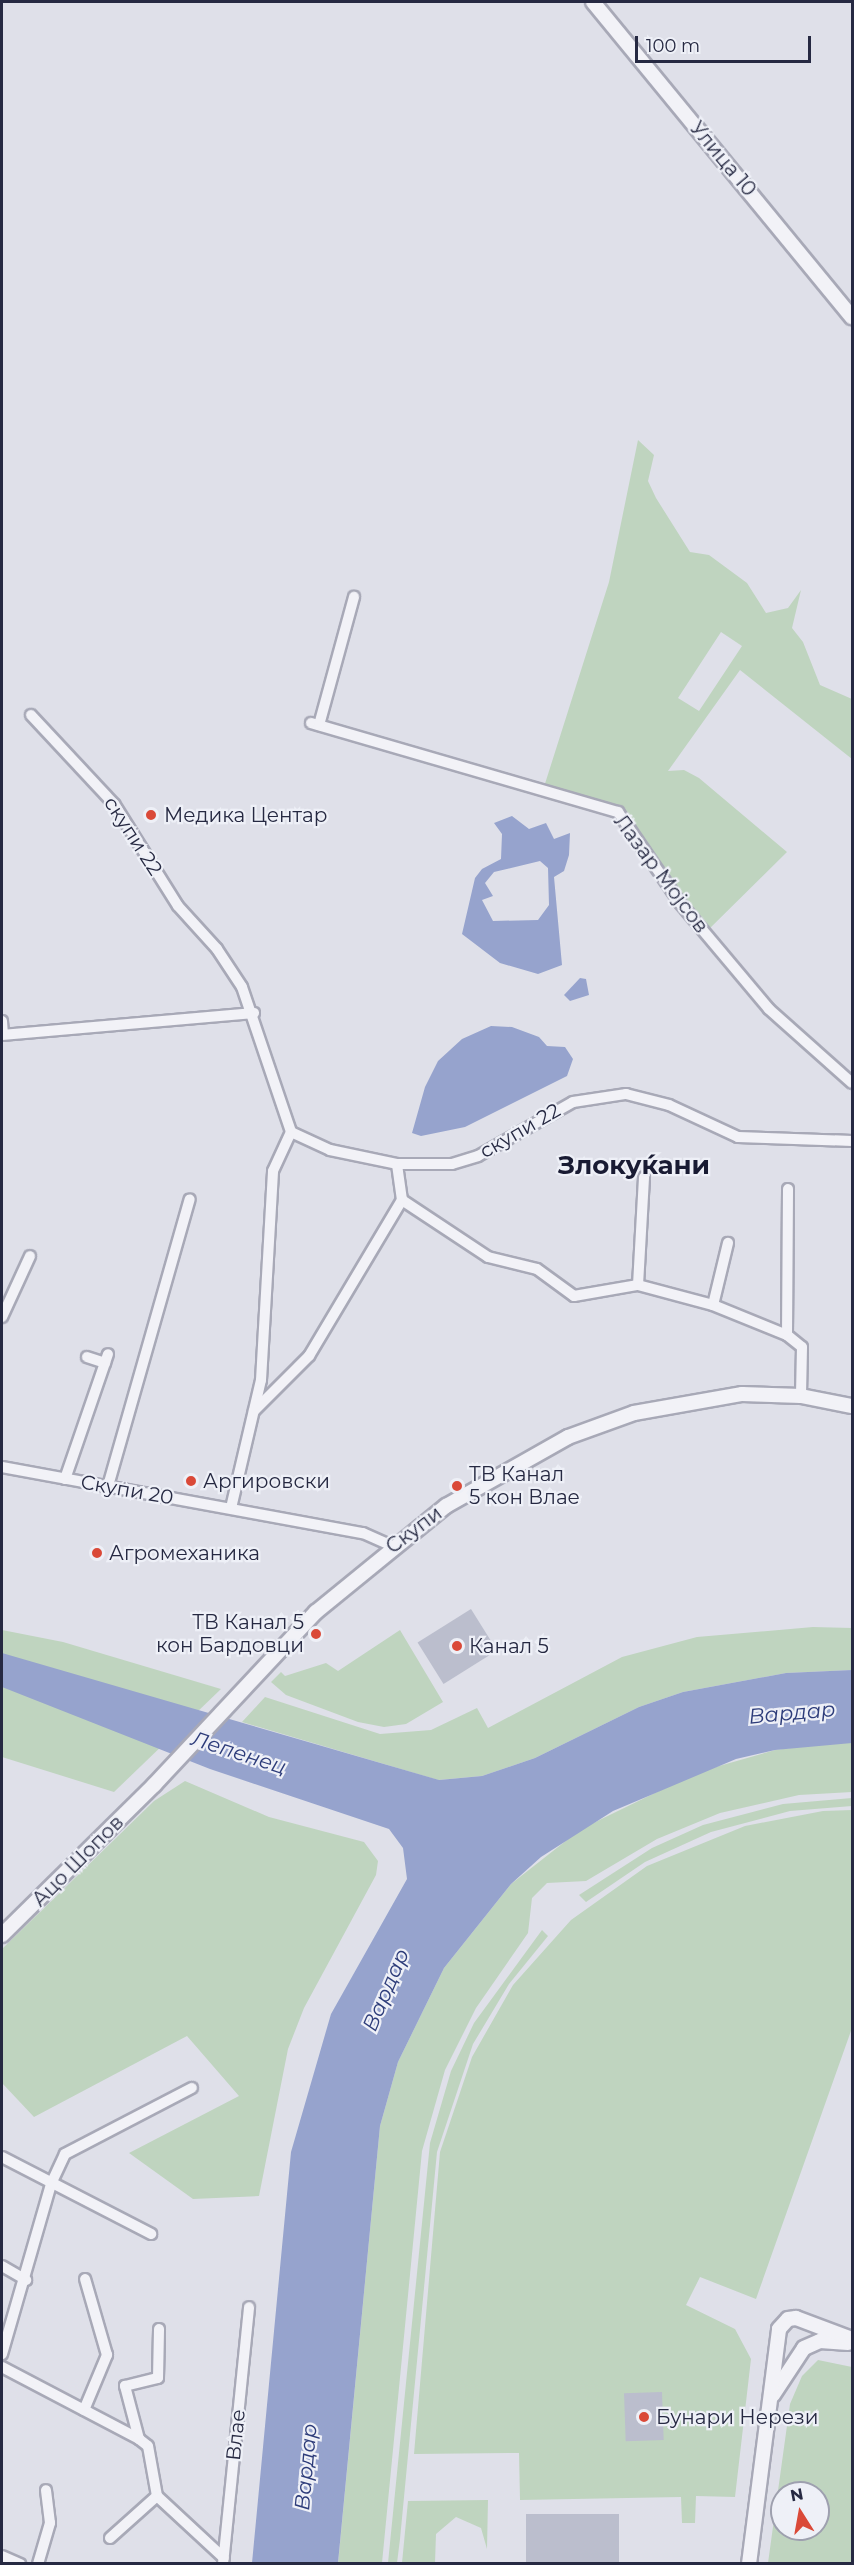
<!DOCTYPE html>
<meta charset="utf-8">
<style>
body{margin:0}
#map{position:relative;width:854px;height:2565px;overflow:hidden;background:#dfe0e9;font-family:Montserrat,sans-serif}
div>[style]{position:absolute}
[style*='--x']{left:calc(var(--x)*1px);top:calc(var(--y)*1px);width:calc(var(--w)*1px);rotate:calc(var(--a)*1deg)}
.green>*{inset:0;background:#bfd4bf}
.water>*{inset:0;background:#96a3cd}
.building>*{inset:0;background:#bbbecd;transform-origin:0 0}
.roads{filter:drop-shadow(2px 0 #a8a9b7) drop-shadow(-2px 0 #a8a9b7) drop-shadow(0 2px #a8a9b7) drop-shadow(0 -2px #a8a9b7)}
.minor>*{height:10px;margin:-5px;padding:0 5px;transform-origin:5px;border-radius:5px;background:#f2f2f7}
.tertiary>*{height:14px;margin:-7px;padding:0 7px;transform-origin:7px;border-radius:7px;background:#f2f2f7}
.dots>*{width:16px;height:16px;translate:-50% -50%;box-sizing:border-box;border:3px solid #eef0f7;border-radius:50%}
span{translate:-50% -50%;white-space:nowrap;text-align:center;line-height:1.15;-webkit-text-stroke:4.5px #eef0f7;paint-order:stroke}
.street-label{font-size:20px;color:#262942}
.poi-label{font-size:20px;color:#262942}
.left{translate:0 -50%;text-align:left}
.right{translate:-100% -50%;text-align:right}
.water-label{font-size:21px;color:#2d3c7a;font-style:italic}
.district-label{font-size:26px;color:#191b33;font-weight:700}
.frame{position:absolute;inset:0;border:3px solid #262942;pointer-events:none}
.north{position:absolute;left:770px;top:2481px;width:60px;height:60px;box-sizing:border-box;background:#eef0f7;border:2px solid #9ea0af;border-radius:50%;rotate:349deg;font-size:16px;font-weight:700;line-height:24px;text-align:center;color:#262942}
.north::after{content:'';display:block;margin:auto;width:21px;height:27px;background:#da4938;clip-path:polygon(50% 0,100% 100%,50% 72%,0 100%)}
.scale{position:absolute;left:635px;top:36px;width:176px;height:27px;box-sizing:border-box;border:3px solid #262942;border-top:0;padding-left:8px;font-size:18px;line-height:21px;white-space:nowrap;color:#262942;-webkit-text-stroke:4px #eef0f7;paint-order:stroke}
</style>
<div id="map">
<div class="green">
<i style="clip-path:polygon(evenodd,638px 440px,654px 455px,648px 481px,656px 498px,690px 552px,709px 555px,747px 583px,766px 613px,788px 608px,801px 590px,792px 628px,803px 642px,820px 685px,852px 699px,852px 759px,740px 670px,668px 771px,684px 770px,699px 778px,787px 852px,705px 933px,622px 816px,543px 790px,609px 582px,638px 440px,721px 632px,742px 646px,699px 711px,678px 698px,721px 632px)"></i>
<i style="clip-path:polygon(813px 1627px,852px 1628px,852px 1670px,786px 1673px,683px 1692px,639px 1707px,535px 1758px,482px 1776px,438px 1780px,242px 1722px,265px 1697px,380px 1734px,431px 1730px,477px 1708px,488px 1728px,622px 1657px,697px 1637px)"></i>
<i style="clip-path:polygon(2px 1630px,63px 1642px,221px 1689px,114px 1792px,2px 1757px)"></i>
<i style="clip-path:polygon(400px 1630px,443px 1702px,406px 1724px,384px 1727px,358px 1722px,286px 1695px,271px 1682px,281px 1672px,285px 1676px,326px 1663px,338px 1671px)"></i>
<i style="clip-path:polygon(830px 1743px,852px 1743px,852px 1792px,799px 1795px,720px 1813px,657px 1839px,586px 1881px,547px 1883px,532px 1898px,528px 1933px,476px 2008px,445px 2070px,422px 2151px,382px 2563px,338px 2564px,380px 2126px,398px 2062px,444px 1968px,511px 1884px,581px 1829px,698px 1772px,775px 1750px)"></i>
<i style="clip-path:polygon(185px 1781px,269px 1817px,364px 1842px,378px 1861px,376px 1875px,304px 2008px,288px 2049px,259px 2196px,193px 2199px,129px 2153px,239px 2096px,187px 2036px,34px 2117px,2px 2083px,2px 1949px,154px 1801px)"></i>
<i style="clip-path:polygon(852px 1798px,852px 1806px,790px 1811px,711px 1832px,645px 1862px,586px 1902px,579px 1895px,652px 1848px,703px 1825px,783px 1804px)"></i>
<i style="clip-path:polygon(852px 1810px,852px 2028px,756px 2299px,700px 2277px,686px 2305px,735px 2329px,751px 2359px,735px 2497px,696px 2496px,695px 2523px,682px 2523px,681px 2497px,520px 2500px,519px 2453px,414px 2454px,440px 2152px,472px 2057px,513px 1985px,571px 1920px,647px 1866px,745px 1826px,823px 1811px)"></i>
<i style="clip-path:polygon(542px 1930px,548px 1936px,509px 1984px,473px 2044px,437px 2152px,400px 2539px,397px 2563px,388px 2563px,430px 2143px,451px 2071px,474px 2023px)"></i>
<i style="clip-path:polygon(evenodd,818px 2360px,852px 2367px,852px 2563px,768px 2563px,790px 2404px,802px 2376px,818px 2360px,782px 2493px,818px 2493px,818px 2529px,782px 2529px,782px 2493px)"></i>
<i style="clip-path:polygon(488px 2500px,487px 2549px,481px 2528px,456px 2517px,436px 2534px,435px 2563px,402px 2563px,408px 2501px)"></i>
</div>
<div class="water">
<i style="clip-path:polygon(evenodd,512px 816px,529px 829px,546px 823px,554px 839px,570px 833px,569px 855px,564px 871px,554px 877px,562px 965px,538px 974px,500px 963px,462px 934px,475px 878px,482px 869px,501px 859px,502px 834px,494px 823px,512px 816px,540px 861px,548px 868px,549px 905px,538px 920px,493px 921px,482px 900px,493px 896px,485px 883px,494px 872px,540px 861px)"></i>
<i style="clip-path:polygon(580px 978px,586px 979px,589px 995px,570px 1001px,564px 995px)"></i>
<i style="clip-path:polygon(491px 1026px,512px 1027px,539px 1037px,547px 1046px,565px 1047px,573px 1059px,567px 1076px,465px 1127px,421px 1136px,412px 1133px,425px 1087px,438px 1061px,462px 1039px)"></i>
<i style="clip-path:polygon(2px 1653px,439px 1780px,482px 1776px,535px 1758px,639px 1707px,683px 1692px,786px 1673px,852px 1670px,852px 1743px,775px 1750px,736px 1759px,613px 1811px,541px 1857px,511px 1884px,444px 1968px,398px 2062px,380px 2126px,338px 2563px,252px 2563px,291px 2152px,331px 2014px,407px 1879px,403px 1848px,389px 1829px,210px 1769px,2px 1687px)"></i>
</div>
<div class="building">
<i style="left:471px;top:1609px;width:49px;height:63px;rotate:58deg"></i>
<i style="left:662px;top:2392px;width:48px;height:38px;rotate:88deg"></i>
<i style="left:619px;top:2514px;width:50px;height:93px;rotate:90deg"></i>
</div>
<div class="roads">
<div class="minor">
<i style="--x:31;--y:715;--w:122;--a:47"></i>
<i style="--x:114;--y:804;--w:120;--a:57.9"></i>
<i style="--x:178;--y:906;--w:58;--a:47.8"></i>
<i style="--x:217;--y:949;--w:45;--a:56.7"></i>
<i style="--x:242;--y:987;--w:153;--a:71.3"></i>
<i style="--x:291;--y:1132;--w:43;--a:24.8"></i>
<i style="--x:330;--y:1150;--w:68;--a:11.8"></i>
<i style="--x:397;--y:1164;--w:55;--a:0"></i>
<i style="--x:452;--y:1164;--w:27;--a:-17"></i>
<i style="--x:478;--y:1156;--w:109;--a:-29.6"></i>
<i style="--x:573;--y:1102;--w:54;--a:-8.6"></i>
<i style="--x:626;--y:1094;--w:44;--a:14.3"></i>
<i style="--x:669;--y:1105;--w:76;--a:24.9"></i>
<i style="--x:738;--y:1137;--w:114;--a:2"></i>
<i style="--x:311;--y:723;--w:320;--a:16.2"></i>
<i style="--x:618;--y:812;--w:110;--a:55.7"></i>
<i style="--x:680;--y:903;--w:138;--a:50"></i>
<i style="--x:769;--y:1009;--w:111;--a:41.7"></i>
<i style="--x:319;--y:725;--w:133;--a:-74.7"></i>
<i style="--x:2;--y:1021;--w:13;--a:86"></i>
<i style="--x:2;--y:1035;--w:253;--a:-5"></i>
<i style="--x:402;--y:1200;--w:103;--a:33.5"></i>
<i style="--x:488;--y:1257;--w:50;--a:13.8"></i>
<i style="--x:537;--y:1269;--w:46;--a:36.1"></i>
<i style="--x:574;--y:1296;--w:65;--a:-9.8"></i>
<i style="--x:638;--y:1285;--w:78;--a:14.9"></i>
<i style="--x:713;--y:1305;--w:80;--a:22.1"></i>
<i style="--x:787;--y:1335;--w:19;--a:39"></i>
<i style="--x:802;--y:1347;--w:49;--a:91.2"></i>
<i style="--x:638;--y:1285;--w:108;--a:-86.8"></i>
<i style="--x:713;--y:1305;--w:64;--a:-76.4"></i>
<i style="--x:2;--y:1317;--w:67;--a:-65.3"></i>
<i style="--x:787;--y:1335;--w:146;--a:-89.6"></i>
<i style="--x:87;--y:1357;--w:19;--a:18"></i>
<i style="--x:254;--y:1411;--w:78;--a:-45"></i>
<i style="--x:309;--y:1356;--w:182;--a:-59.2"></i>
<i style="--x:402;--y:1200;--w:36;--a:-98"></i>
<i style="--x:2;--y:1467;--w:367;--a:10.4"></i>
<i style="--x:363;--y:1533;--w:32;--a:24"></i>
<i style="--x:65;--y:1479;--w:132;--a:-71"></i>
<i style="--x:108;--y:1486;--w:298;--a:-74.1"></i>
<i style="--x:231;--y:1508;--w:131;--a:-76.8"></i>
<i style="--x:261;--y:1380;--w:209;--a:-86.7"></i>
<i style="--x:273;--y:1171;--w:43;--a:-65.2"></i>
<i style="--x:2;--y:2157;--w:168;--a:27.3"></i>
<i style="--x:2;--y:2266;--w:28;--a:30"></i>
<i style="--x:2;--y:2354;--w:177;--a:-73.9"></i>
<i style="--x:51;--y:2184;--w:33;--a:-65"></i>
<i style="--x:65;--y:2154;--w:143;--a:-27.5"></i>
<i style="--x:2;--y:2367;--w:155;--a:27.7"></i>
<i style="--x:139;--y:2439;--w:55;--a:-104.8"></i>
<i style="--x:125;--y:2386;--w:34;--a:-14"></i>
<i style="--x:158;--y:2378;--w:49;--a:-88.8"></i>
<i style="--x:84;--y:2410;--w:60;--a:-67.3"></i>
<i style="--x:107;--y:2355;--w:79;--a:-106.1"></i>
<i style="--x:139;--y:2439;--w:11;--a:38"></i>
<i style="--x:148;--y:2446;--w:51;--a:79.8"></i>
<i style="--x:157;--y:2496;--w:91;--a:42.8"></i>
<i style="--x:110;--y:2538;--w:63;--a:-41.8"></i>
<i style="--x:2;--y:2556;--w:20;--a:24"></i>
<i style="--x:38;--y:2564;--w:43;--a:-73.7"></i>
<i style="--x:50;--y:2523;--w:33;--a:-97"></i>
<i style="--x:223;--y:2564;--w:258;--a:-84.2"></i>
</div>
<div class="tertiary">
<i style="--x:593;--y:2;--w:408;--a:50.6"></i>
<i style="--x:2;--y:1935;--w:214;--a:-44.6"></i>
<i style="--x:154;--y:1785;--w:237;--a:-46.9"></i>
<i style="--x:316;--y:1612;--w:168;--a:-39.2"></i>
<i style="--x:446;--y:1506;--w:140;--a:-29.5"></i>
<i style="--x:568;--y:1437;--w:70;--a:-20"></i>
<i style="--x:634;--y:1413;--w:110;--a:-10"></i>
<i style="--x:742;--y:1394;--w:59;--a:1.9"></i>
<i style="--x:801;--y:1396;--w:52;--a:11.1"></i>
<i style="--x:773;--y:2395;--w:56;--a:-56.6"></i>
<i style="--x:804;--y:2348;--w:17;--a:-24"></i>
<i style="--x:820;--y:2341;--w:28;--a:4"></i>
<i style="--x:749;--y:2564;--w:237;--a:-82.7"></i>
<i style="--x:779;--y:2329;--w:13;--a:-48"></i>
<i style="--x:788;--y:2319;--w:8;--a:-7"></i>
<i style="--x:796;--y:2318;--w:60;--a:20.6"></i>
</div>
</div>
<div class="dots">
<i style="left:151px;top:815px;background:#da4938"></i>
<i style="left:191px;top:1481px;background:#da4938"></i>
<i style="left:457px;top:1486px;background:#da4938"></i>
<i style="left:97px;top:1553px;background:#da4938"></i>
<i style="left:316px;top:1634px;background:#da4938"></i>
<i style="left:457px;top:1646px;background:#da4938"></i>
<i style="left:644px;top:2417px;background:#da4938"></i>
</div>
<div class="street-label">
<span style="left:723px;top:159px;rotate:50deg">Улица 10</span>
<span style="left:133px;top:836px;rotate:57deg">скупи 22</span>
<span style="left:661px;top:874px;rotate:53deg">Лазар Мојсов</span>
<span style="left:520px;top:1131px;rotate:-30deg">скупи 22</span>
<span style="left:127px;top:1490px;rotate:10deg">Скупи 20</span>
<span style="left:414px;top:1530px;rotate:-37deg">Скупи</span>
<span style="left:78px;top:1861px;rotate:-45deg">Ацо Шопов</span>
<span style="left:236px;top:2435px;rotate:-84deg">Влае</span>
</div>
<div class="poi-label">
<span class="left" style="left:164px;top:815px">Медика Центар</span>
<span class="left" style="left:469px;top:1486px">ТВ Канал<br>5 кон Влае</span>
<span class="left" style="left:203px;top:1481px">Аргировски</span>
<span class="left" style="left:109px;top:1553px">Агромеханика</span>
<span class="right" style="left:304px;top:1634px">ТВ Канал 5<br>кон Бардовци</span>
<span class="left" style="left:469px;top:1646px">Канал 5</span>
<span class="left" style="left:656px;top:2417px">Бунари Нерези</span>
</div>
<div class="water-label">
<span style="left:792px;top:1713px;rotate:-5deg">Вардар</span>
<span style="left:239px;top:1753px;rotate:18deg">Лепенец</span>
<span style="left:386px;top:1990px;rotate:-67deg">Вардар</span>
<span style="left:306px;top:2467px;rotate:-85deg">Вардар</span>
</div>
<div class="district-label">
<span style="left:634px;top:1166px">Злокуќани</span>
</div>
<div class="frame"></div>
<div class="north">N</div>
<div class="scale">100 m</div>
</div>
